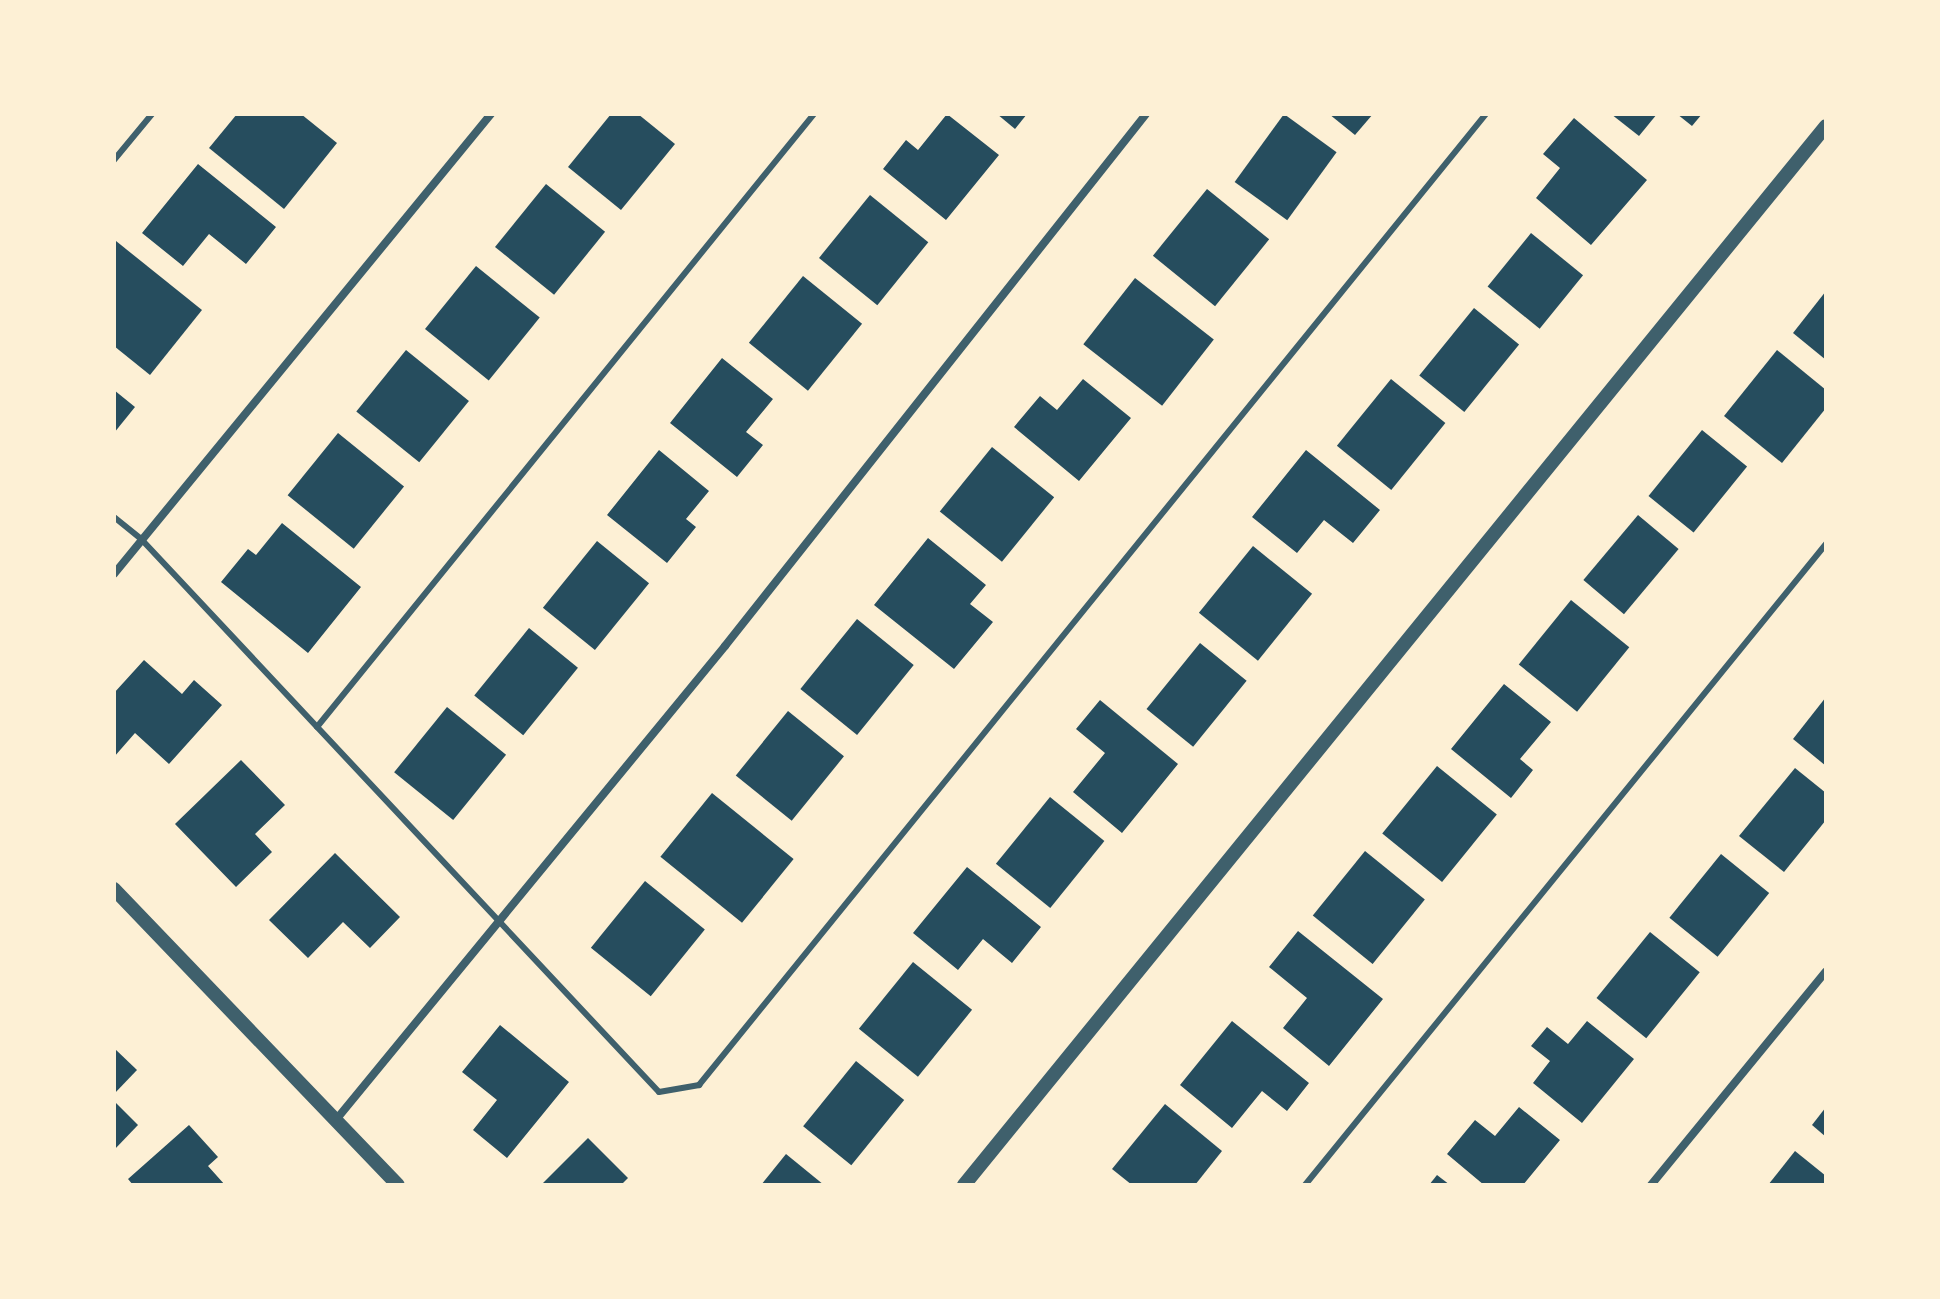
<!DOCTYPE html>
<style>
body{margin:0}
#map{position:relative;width:1940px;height:1299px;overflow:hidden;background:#fdf0d5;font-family:Poppins,sans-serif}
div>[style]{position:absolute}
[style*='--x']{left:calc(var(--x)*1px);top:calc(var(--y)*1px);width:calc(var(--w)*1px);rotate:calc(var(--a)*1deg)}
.building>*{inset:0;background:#264d5e;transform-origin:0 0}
.service>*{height:6px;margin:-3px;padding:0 3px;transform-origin:3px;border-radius:3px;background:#3f606c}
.minor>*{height:8px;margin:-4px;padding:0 4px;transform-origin:4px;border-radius:4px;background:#3f606c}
.tertiary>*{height:14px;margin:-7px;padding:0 7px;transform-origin:7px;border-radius:7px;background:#3f606c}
span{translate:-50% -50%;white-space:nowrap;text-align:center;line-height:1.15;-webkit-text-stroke:8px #fdf0d5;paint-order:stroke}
.frame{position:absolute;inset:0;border:116px solid #fdf0d5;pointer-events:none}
</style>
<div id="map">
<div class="building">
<i style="clip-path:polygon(237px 114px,301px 114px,337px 143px,284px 209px,209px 148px)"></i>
<i style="clip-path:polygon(611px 114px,638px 114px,675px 144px,621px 210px,568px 167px)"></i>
<i style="clip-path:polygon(947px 114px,999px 155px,946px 220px,883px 169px,906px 140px,918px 150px)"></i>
<i style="clip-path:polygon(997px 114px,1027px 114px,1015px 129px)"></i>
<i style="left:1284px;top:114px;width:65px;height:84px;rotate:36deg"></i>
<i style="clip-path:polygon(1329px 114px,1373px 114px,1355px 135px)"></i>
<i style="clip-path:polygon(1611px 114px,1657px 114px,1639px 136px)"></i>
<i style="clip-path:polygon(1677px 114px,1702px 114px,1692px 126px)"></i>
<i style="clip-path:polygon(1574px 118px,1647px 180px,1591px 245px,1536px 198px,1560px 168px,1543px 154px)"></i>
<i style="clip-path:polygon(198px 164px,276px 227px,246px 264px,209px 234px,183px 266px,142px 233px)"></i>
<i style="left:546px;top:184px;width:76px;height:81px;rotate:39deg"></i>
<i style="left:1207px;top:189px;width:80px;height:86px;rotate:39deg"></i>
<i style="left:870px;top:195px;width:75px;height:81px;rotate:39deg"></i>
<i style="left:1531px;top:233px;width:67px;height:69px;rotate:39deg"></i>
<i style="clip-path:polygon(116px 241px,202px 310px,150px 375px,114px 346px)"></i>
<i style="left:476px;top:266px;width:82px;height:81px;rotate:39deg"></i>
<i style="left:803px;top:276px;width:76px;height:86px;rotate:39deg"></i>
<i style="left:1135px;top:278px;width:100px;height:84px;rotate:38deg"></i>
<i style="clip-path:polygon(1826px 291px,1826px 360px,1793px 333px)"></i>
<i style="left:1474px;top:308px;width:58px;height:87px;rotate:39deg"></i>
<i style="left:406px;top:350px;width:81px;height:79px;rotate:39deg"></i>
<i style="clip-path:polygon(1777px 350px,1826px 390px,1826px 408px,1782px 463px,1724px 416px)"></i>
<i style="clip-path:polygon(722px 358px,773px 399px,746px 432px,763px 445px,737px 477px,670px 423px)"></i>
<i style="clip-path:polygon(1083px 379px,1131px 418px,1079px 481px,1014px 427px,1040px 396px,1057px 410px)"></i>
<i style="left:1391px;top:379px;width:70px;height:86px;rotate:39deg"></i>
<i style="clip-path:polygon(114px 390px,135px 407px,114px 433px)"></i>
<i style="left:1702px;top:430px;width:58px;height:85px;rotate:39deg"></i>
<i style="left:338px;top:433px;width:85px;height:80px;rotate:39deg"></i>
<i style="left:992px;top:447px;width:80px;height:83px;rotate:39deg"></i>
<i style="clip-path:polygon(659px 450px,709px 491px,686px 519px,696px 527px,667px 563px,607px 515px)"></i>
<i style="clip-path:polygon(1306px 450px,1380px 510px,1353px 543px,1324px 520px,1297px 553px,1252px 517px)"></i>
<i style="left:1638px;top:515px;width:53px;height:85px;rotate:40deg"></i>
<i style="clip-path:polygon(282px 523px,361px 587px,308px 653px,221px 582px,248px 549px,256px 555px)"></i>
<i style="clip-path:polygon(928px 538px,986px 585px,970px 604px,993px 622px,954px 669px,874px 605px)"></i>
<i style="left:597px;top:541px;width:67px;height:86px;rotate:39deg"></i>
<i style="left:1253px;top:546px;width:76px;height:86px;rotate:39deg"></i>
<i style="left:1571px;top:600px;width:75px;height:83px;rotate:39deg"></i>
<i style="left:857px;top:619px;width:73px;height:90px;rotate:39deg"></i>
<i style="left:529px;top:628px;width:63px;height:87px;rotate:39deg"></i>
<i style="left:1200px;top:643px;width:60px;height:85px;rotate:39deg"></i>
<i style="clip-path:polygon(144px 660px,182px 694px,194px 680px,222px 705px,169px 764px,135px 733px,114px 757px,114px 693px)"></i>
<i style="clip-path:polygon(1504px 684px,1551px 722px,1520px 759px,1533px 770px,1511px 798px,1451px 749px)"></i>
<i style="clip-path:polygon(1826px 697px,1826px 766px,1793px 739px)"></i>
<i style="clip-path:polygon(1100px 700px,1178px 764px,1122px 833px,1073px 792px,1105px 753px,1076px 729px)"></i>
<i style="left:447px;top:707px;width:76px;height:84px;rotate:39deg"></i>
<i style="left:788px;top:711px;width:72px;height:83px;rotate:39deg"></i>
<i style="clip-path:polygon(241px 760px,285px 805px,255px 834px,272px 852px,236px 887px,175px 824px)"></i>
<i style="left:1437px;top:766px;width:77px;height:87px;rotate:39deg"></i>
<i style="clip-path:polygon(1795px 768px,1826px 793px,1826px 820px,1784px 872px,1739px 836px)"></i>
<i style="left:712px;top:793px;width:105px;height:82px;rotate:39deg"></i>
<i style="left:1050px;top:797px;width:70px;height:86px;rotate:39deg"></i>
<i style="left:1365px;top:851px;width:77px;height:83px;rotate:39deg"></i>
<i style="clip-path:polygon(335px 853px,400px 917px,370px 948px,343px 922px,308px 958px,269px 920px)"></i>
<i style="left:1721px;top:854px;width:62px;height:82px;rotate:39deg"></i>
<i style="clip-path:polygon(967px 867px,1041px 927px,1012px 963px,983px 939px,958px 970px,913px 933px)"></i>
<i style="left:645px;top:881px;width:77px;height:86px;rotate:39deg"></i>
<i style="clip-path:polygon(1298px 931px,1383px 999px,1329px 1066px,1283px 1028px,1307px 998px,1269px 967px)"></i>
<i style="left:1650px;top:932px;width:64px;height:85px;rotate:39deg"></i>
<i style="left:913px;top:962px;width:76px;height:86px;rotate:39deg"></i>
<i style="clip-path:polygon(1232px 1021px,1309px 1083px,1287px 1111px,1262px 1091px,1232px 1128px,1180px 1085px)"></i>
<i style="clip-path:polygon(1587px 1021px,1634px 1059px,1582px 1123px,1533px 1083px,1550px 1061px,1531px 1046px,1547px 1027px,1568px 1044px)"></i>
<i style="clip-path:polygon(500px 1025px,569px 1082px,507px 1158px,473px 1130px,497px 1100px,462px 1072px)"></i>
<i style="clip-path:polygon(114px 1048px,137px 1070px,114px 1094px)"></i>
<i style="left:856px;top:1061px;width:62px;height:84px;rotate:39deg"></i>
<i style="clip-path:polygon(114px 1101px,138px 1125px,114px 1150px)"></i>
<i style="clip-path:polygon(1165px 1104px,1222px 1151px,1195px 1185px,1132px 1185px,1112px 1169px)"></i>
<i style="clip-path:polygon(1519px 1107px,1560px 1140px,1523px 1185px,1484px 1185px,1447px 1154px,1475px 1120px,1495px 1136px)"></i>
<i style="clip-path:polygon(1826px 1107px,1826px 1137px,1812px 1125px)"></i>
<i style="clip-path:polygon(189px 1125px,218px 1157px,208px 1166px,225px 1185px,133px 1185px,128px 1179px)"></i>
<i style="clip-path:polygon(588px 1138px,628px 1178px,621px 1185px,541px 1185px)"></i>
<i style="clip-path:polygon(1795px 1151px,1826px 1176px,1826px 1185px,1768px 1185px)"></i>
<i style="clip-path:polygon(786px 1154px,824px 1185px,761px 1185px)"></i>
<i style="clip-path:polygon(1437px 1175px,1450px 1185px,1429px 1185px)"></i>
</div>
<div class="service">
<i style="--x:114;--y:160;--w:60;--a:-50.4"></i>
<i style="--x:114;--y:517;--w:36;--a:39"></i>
<i style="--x:142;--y:540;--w:756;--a:46.88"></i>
<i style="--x:659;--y:1092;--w:41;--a:-9.9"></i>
<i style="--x:699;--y:1085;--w:1250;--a:-50.98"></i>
<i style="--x:317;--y:727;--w:789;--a:-50.97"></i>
<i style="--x:1305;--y:1185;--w:826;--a:-50.9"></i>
</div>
<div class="minor">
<i style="--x:114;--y:574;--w:595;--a:-50.66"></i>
<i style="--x:335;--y:1121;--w:615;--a:-50.61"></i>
<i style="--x:725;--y:646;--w:678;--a:-51.64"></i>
<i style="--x:1651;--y:1185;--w:276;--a:-50.7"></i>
</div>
<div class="tertiary">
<i style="--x:114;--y:889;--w:410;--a:46.2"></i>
<i style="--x:964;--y:1185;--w:1365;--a:-50.86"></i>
</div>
<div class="frame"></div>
</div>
